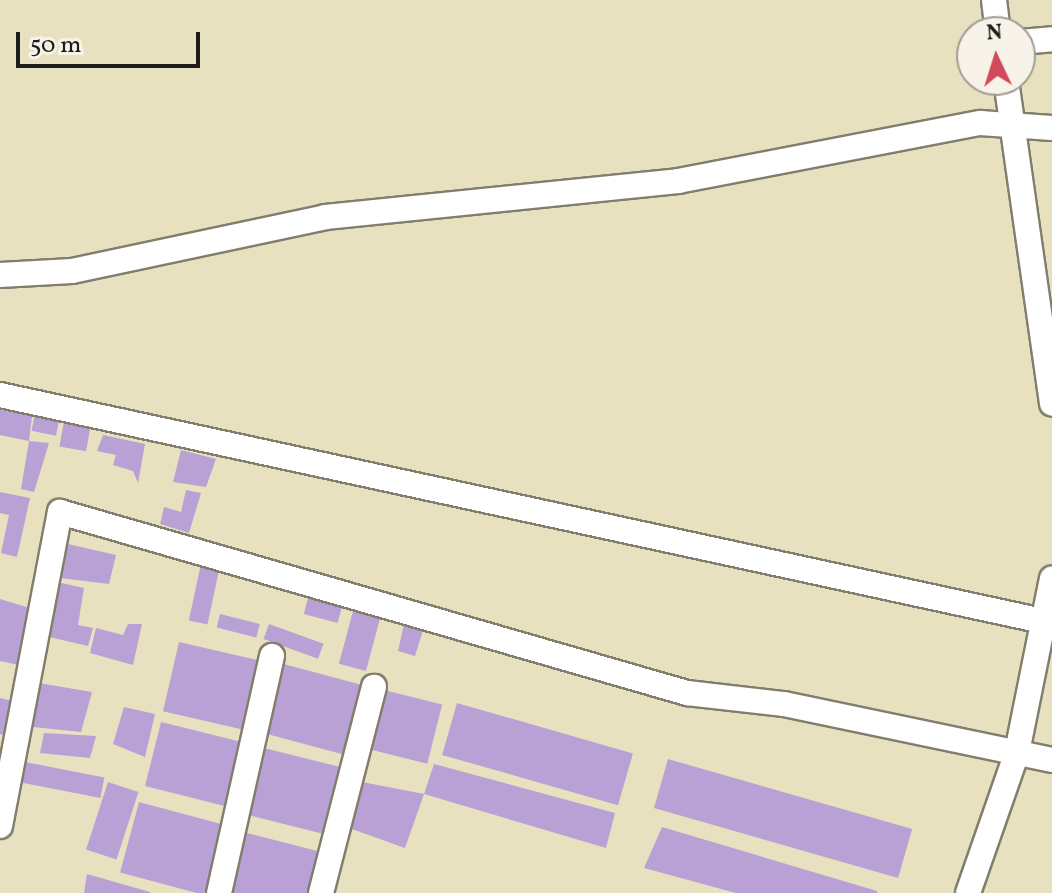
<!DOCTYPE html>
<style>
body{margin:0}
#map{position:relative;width:1052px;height:893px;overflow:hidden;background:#e8e1bf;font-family:Vollkorn,serif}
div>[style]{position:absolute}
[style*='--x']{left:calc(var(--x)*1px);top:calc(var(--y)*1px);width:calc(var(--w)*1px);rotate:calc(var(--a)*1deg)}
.building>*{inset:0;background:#b9a1d6;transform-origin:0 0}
.roads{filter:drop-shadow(2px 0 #827e6e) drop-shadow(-2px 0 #827e6e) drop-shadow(0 2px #827e6e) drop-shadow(0 -2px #827e6e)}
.minor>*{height:24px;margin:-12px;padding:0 12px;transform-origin:12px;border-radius:12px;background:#fff}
span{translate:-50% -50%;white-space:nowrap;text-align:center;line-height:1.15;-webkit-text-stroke:8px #f7f3e8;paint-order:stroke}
.north{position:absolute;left:956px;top:16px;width:80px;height:80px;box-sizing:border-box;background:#f7f3e8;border:2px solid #9f9d96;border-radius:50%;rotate:356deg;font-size:22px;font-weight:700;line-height:32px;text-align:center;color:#1c1c1c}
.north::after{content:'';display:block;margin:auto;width:28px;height:36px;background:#d1495b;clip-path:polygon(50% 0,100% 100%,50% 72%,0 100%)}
.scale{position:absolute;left:16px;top:32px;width:184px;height:36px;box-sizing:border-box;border:4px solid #1c1c1c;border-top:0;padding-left:10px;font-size:24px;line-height:28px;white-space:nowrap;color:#1c1c1c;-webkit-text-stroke:6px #f7f3e8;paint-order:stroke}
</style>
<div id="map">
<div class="building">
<i style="clip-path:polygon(0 410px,32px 416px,29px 441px,0 435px)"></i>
<i style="left:35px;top:414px;width:25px;height:17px;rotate:12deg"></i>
<i style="left:64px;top:421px;width:27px;height:26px;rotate:10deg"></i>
<i style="clip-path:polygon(103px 435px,145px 444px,138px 483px,133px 471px,113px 465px,116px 455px,97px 451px)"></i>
<i style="clip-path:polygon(29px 441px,49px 443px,34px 492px,21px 489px)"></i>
<i style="clip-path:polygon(181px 450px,216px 459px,206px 487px,173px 482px)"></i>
<i style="clip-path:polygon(186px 490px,201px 493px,189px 533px,160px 524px,164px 507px,181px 512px)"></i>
<i style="clip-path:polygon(0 492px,30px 498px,17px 557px,1px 553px,9px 515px,0 513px)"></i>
<i style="clip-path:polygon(68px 544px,116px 555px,109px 584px,60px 578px)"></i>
<i style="left:203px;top:554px;width:19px;height:68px;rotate:12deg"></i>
<i style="clip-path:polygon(57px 582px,84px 588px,78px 625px,93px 628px,88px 646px,45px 636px)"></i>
<i style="left:311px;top:587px;width:35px;height:28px;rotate:15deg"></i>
<i style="clip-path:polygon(0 599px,33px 609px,23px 666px,0 661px)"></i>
<i style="left:356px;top:600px;width:28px;height:66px;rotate:15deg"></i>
<i style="left:220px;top:614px;width:41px;height:14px;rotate:14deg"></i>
<i style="clip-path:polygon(405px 619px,425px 624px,415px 656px,398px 651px)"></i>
<i style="clip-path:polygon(128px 624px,142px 624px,133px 665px,90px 653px,96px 628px,123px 635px)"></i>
<i style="left:269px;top:624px;width:58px;height:16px;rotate:20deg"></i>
<i style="left:179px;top:642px;width:86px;height:71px;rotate:13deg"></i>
<i style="left:280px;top:663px;width:86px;height:72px;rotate:15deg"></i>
<i style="clip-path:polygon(33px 682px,92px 692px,81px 732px,23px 726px)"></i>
<i style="left:380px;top:689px;width:64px;height:61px;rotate:14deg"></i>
<i style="clip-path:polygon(0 698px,17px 702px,10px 737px,0 734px)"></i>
<i style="left:457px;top:703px;width:183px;height:54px;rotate:16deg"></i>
<i style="clip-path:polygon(124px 707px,155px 714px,145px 757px,113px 744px)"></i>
<i style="left:161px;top:722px;width:82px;height:66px;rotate:14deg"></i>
<i style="clip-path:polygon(44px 733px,96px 736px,90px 758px,40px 753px)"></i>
<i style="left:260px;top:747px;width:86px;height:69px;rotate:14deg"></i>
<i style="left:668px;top:759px;width:254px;height:51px;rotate:16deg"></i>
<i style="left:20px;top:761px;width:86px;height:21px;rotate:11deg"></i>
<i style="clip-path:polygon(434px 764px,615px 813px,606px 848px,424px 794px,405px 848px,349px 828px,357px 781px,424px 794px)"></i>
<i style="left:108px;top:782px;width:32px;height:71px;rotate:18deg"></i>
<i style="left:139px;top:802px;width:91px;height:73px;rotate:15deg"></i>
<i style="clip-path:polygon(662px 827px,877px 891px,877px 893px,736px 893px,644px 868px)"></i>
<i style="clip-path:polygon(239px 831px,321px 852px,309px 893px,227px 893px)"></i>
<i style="clip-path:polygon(87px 874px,150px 892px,150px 893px,84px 893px)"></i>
</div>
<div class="roads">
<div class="minor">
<i style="--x:994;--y:0;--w:32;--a:83"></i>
<i style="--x:1020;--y:42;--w:32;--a:-5"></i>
<i style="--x:1006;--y:80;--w:327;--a:81.9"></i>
<i style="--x:0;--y:275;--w:72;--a:-3.2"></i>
<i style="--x:72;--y:271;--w:259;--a:-12"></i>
<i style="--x:325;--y:217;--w:355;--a:-5.8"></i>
<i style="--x:678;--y:181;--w:308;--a:-10.9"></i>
<i style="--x:980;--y:123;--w:72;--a:4"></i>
<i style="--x:0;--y:395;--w:1076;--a:12.23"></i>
<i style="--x:0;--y:826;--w:320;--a:-79.2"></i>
<i style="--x:60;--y:512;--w:653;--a:16.1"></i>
<i style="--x:687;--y:693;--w:98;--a:6.5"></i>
<i style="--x:784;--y:704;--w:274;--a:11.8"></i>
<i style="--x:219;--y:893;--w:243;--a:-77.4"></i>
<i style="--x:321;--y:893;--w:213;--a:-75.6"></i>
<i style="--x:968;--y:893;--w:149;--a:-70.8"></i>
<i style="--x:1017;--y:752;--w:177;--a:-78.6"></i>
</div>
</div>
<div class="north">N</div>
<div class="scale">50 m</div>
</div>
